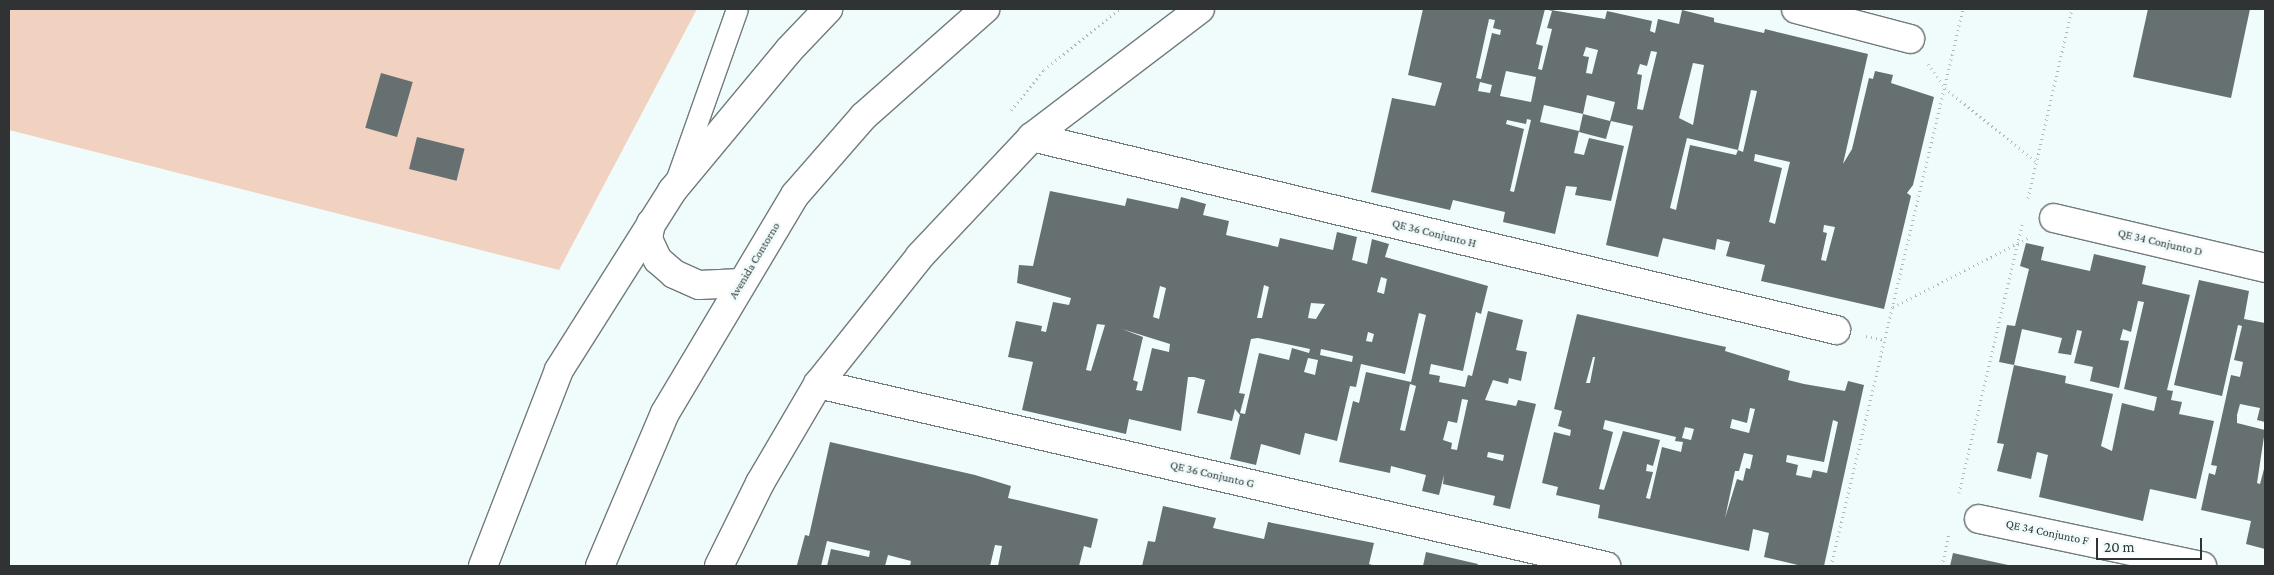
<!DOCTYPE html>
<style>
body{margin:0}
#map{position:relative;width:2274px;height:575px;overflow:hidden;background:#f0fbfb;font-family:"Crimson Pro",serif}
div>[style]{position:absolute}
[style*='--x']{left:calc(var(--x)*1px);top:calc(var(--y)*1px);width:calc(var(--w)*1px);rotate:calc(var(--a)*1deg)}
.green>*{inset:0;background:#f1d2c1}
.building>*{inset:0;background:#677071;transform-origin:0 0}
.path>*{height:3px;margin-top:-1.5px;transform-origin:0;background:repeating-linear-gradient(90deg,#b1baba 0 1px,transparent 0 5px)}
.roads{filter:drop-shadow(1px 0 #727b7c) drop-shadow(-1px 0 #727b7c) drop-shadow(0 1px #727b7c) drop-shadow(0 -1px #727b7c)}
.lane>*{height:21px;margin:-10.5px;padding:0 10.5px;transform-origin:10.5px;border-radius:10.5px;background:#fff}
.street>*{height:28px;margin:-14px;padding:0 14px;transform-origin:14px;border-radius:14px;background:#fff}
.secondary>*{height:28px;margin:-14px;padding:0 14px;transform-origin:14px;border-radius:14px;background:#fff}
span{translate:-50% -50%;white-space:nowrap;text-align:center;line-height:1.15;-webkit-text-stroke:5px #f0fbfb;paint-order:stroke}
.street-label{font-size:12px;color:#2f3333}
.frame{position:absolute;inset:0;border:10px solid #2f3333;pointer-events:none}
.scale{position:absolute;left:2096px;top:538px;width:106px;height:22px;box-sizing:border-box;border:2px solid #2f3333;border-top:0;padding-left:6px;font-size:15px;line-height:18px;white-space:nowrap;color:#2f3333;-webkit-text-stroke:4px #f0fbfb;paint-order:stroke}
</style>
<div id="map">
<div class="green">
<i style="clip-path:polygon(9px 9px,697px 9px,559px 270px,9px 130px)"></i>
</div>
<div class="building">
<i style="clip-path:polygon(evenodd,1423px 9px,1545px 9px,1536px 44px,1543px 46px,1538px 69px,1542px 70px,1552px 29px,1547px 28px,1552px 11px,1545px 9px,1605px 19px,1607px 11px,1652px 21px,1650px 31px,1655px 33px,1658px 19px,1679px 24px,1682px 10px,1714px 18px,1714px 22px,1764px 33px,1765px 29px,1868px 54px,1843px 164px,1852px 149px,1869px 78px,1873px 79px,1875px 71px,1893px 75px,1891px 83px,1934px 97px,1913px 185px,1907px 193px,1911px 196px,1884px 309px,1761px 281px,1765px 265px,1726px 256px,1730px 242px,1717px 239px,1715px 250px,1663px 238px,1658px 257px,1606px 245px,1633px 126px,1611px 121px,1606px 139px,1579px 132px,1583px 114px,1610px 121px,1615px 102px,1587px 95px,1583px 114px,1544px 105px,1540px 122px,1579px 131px,1574px 153px,1584px 155px,1589px 138px,1624px 146px,1611px 201px,1575px 195px,1577px 187px,1566px 186px,1555px 234px,1503px 222px,1505px 212px,1453px 200px,1450px 210px,1371px 192px,1392px 98px,1435px 106px,1442px 83px,1408px 75px,1423px 9px,1489px 19px,1495px 20px,1493px 28px,1501px 30px,1500px 35px,1492px 33px,1481px 79px,1476px 78px,1489px 19px,1423px 9px,1586px 47px,1598px 50px,1592px 74px,1586px 73px,1589px 57px,1583px 56px,1586px 47px,1423px 9px,1651px 51px,1657px 52px,1643px 110px,1637px 109px,1642px 75px,1637px 74px,1640px 64px,1647px 66px,1651px 51px,1423px 9px,1693px 63px,1704px 65px,1693px 125px,1679px 118px,1693px 63px,1423px 9px,1506px 71px,1536px 77px,1531px 102px,1500px 96px,1506px 71px,1423px 9px,1480px 82px,1492px 85px,1490px 93px,1478px 91px,1480px 82px,1423px 9px,1751px 90px,1757px 91px,1743px 152px,1738px 150px,1751px 90px,1423px 9px,1527px 119px,1531px 120px,1514px 192px,1510px 191px,1524px 129px,1506px 124px,1507px 120px,1526px 124px,1527px 119px,1423px 9px,1687px 138px,1738px 150px,1736px 155px,1690px 145px,1676px 210px,1670px 208px,1687px 138px,1423px 9px,1755px 154px,1790px 162px,1775px 224px,1769px 222px,1782px 168px,1754px 161px,1755px 154px,1423px 9px,1824px 225px,1835px 227px,1826px 261px,1821px 260px,1827px 233px,1823px 232px,1824px 225px)"></i>
<i style="clip-path:polygon(2148px 9px,2250px 9px,2231px 98px,2133px 77px)"></i>
<i style="left:381px;top:73px;width:33px;height:57px;rotate:16deg"></i>
<i style="left:417px;top:137px;width:49px;height:33px;rotate:14deg"></i>
<i style="clip-path:polygon(evenodd,1050px 191px,1125px 206px,1127px 198px,1178px 209px,1181px 197px,1206px 204px,1203px 215px,1229px 221px,1226px 235px,1278px 247px,1280px 238px,1333px 250px,1337px 232px,1357px 237px,1352px 260px,1367px 264px,1372px 239px,1389px 244px,1385px 257px,1488px 286px,1481px 314px,1476px 312px,1463px 371px,1431px 364px,1429px 374px,1440px 376px,1439px 382px,1465px 387px,1468px 375px,1472px 376px,1488px 311px,1523px 320px,1516px 350px,1527px 352px,1521px 381px,1509px 378px,1508px 384px,1493px 380px,1485px 400px,1516px 406px,1518px 400px,1536px 404px,1510px 509px,1493px 505px,1495px 496px,1443px 484px,1444px 475px,1439px 495px,1422px 491px,1426px 475px,1391px 466px,1390px 473px,1339px 462px,1353px 401px,1359px 403px,1366px 372px,1411px 382px,1426px 315px,1419px 313px,1405px 374px,1361px 364px,1356px 387px,1350px 386px,1337px 441px,1305px 433px,1300px 455px,1261px 444px,1256px 465px,1230px 459px,1240px 415px,1235px 409px,1232px 421px,1197px 413px,1205px 380px,1194px 377px,1188px 377px,1181px 431px,1129px 419px,1126px 434px,1022px 410px,1033px 362px,1008px 357px,1016px 321px,1042px 326px,1041px 331px,1046px 332px,1053px 302px,1069px 305px,1071px 298px,1017px 283px,1019px 265px,1033px 266px,1050px 191px,1381px 277px,1387px 279px,1384px 294px,1377px 292px,1381px 277px,1050px 191px,1264px 285px,1269px 287px,1262px 318px,1257px 318px,1264px 285px,1050px 191px,1160px 286px,1166px 288px,1159px 319px,1153px 317px,1160px 286px,1050px 191px,1311px 303px,1325px 304px,1316px 319px,1308px 318px,1311px 303px,1050px 191px,1097px 324px,1105px 325px,1091px 371px,1086px 370px,1097px 324px,1050px 191px,1122px 329px,1170px 344px,1169px 352px,1152px 348px,1142px 391px,1136px 390px,1138px 382px,1133px 380px,1143px 337px,1122px 329px,1050px 191px,1368px 332px,1374px 334px,1372px 342px,1366px 341px,1368px 332px,1050px 191px,1258px 338px,1310px 349px,1309px 353px,1292px 348px,1289px 360px,1259px 353px,1245px 414px,1240px 413px,1245px 394px,1239px 393px,1251px 339px,1258px 338px,1050px 191px,1321px 349px,1353px 356px,1352px 362px,1320px 355px,1321px 349px,1050px 191px,1308px 358px,1318px 360px,1315px 375px,1304px 372px,1308px 358px,1050px 191px,1410px 384px,1416px 386px,1405px 431px,1400px 430px,1410px 384px,1050px 191px,1462px 399px,1468px 400px,1457px 450px,1451px 449px,1452px 443px,1443px 440px,1448px 421px,1457px 423px,1462px 399px,1050px 191px,1488px 452px,1504px 455px,1503px 461px,1487px 457px,1488px 452px)"></i>
<i style="clip-path:polygon(2026px 243px,2044px 247px,2041px 260px,2090px 271px,2094px 254px,2146px 266px,2142px 284px,2190px 295px,2167px 390px,2173px 391px,2171px 400px,2182px 402px,2179px 414px,2214px 421px,2196px 499px,2150px 489px,2143px 521px,2039px 497px,2048px 455px,2037px 452px,2031px 479px,1997px 471px,2004px 444px,1997px 443px,2014px 365px,2066px 376px,2065px 383px,2113px 394px,2101px 446px,2112px 451px,2122px 403px,2154px 411px,2157px 397px,2124px 389px,2144px 302px,2138px 301px,2131px 332px,2123px 329px,2120px 340px,2129px 341px,2119px 388px,2090px 381px,2093px 367px,2074px 363px,2082px 331px,2077px 330px,2071px 355px,2058px 353px,2062px 338px,2022px 329px,2014px 365px,1999px 362px,2007px 325px,2015px 326px,2029px 269px,2020px 266px)"></i>
<i style="clip-path:polygon(2199px 280px,2249px 291px,2244px 319px,2265px 323px,2265px 422px,2257px 420px,2260px 408px,2240px 404px,2237px 415px,2237px 423px,2265px 430px,2257px 483px,2260px 484px,2265px 465px,2265px 549px,2246px 544px,2251px 521px,2201px 510px,2209px 473px,2215px 475px,2217px 466px,2211px 465px,2231px 375px,2240px 377px,2243px 362px,2234px 360px,2242px 326px,2238px 325px,2222px 396px,2174px 385px)"></i>
<i style="clip-path:polygon(evenodd,1577px 314px,1726px 347px,1725px 351px,1790px 371px,1788px 380px,1804px 384px,1845px 391px,1848px 381px,1864px 385px,1824px 566px,1802px 566px,1764px 557px,1769px 533px,1753px 529px,1749px 551px,1598px 518px,1600px 505px,1556px 495px,1558px 487px,1542px 483px,1554px 432px,1570px 436px,1571px 430px,1558px 426px,1562px 411px,1554px 409px,1577px 314px,1593px 357px,1595px 357px,1590px 383px,1586px 383px,1593px 357px,1577px 314px,1750px 408px,1755px 409px,1749px 433px,1730px 428px,1732px 419px,1747px 423px,1750px 408px,1577px 314px,1605px 420px,1676px 437px,1675px 441px,1683px 442px,1681px 452px,1662px 447px,1650px 499px,1646px 498px,1653px 472px,1646px 471px,1647px 464px,1653px 466px,1660px 440px,1623px 431px,1604px 490px,1599px 489px,1613px 432px,1603px 429px,1605px 420px,1577px 314px,1833px 420px,1838px 422px,1827px 473px,1813px 470px,1811px 478px,1796px 475px,1798px 465px,1786px 462px,1787px 455px,1824px 462px,1833px 420px,1577px 314px,1685px 427px,1694px 429px,1691px 440px,1682px 438px,1685px 427px,1577px 314px,1744px 453px,1753px 455px,1750px 469px,1746px 468px,1743px 481px,1737px 479px,1725px 518px,1735px 471px,1739px 471px,1744px 453px)"></i>
<i style="clip-path:polygon(830px 442px,975px 475px,1011px 486px,1008px 498px,1098px 519px,1091px 548px,1084px 546px,1079px 566px,998px 566px,1002px 546px,995px 545px,990px 566px,910px 566px,911px 561px,888px 555px,885px 566px,827px 566px,831px 549px,869px 557px,870px 551px,827px 541px,821px 566px,797px 565px,805px 535px,809px 536px)"></i>
<i style="clip-path:polygon(1163px 506px,1216px 518px,1213px 528px,1264px 539px,1268px 522px,1374px 543px,1369px 564px,1375px 566px,1142px 566px,1148px 541px,1155px 542px)"></i>
<i style="clip-path:polygon(1426px 552px,1478px 564px,1477px 566px,1423px 566px)"></i>
<i style="clip-path:polygon(1953px 553px,2008px 565px,2008px 566px,1950px 566px)"></i>
</div>
<div class="path">
<i style="--x:1928;--y:64;--w:29;--a:55"></i>
<i style="--x:1945;--y:88;--w:117;--a:39.1"></i>
<i style="--x:1011;--y:110;--w:52;--a:-50.5"></i>
<i style="--x:1044;--y:70;--w:97;--a:-39.1"></i>
<i style="--x:2028;--y:198;--w:194;--a:-76.9"></i>
<i style="--x:1893;--y:307;--w:154;--a:-27.1"></i>
<i style="--x:1866;--y:336;--w:19;--a:12"></i>
<i style="--x:1959;--y:493;--w:276;--a:-76.8"></i>
<i style="--x:1831;--y:566;--w:572;--a:-76.67"></i>
<i style="--x:1942;--y:566;--w:34;--a:-78"></i>
</div>
<div class="roads">
<div class="lane">
<i style="--x:676;--y:181;--w:182;--a:-70.5"></i>
</div>
<div class="street">
<i style="--x:1796;--y:9;--w:118;--a:14.7"></i>
<i style="--x:1032;--y:137;--w:827;--a:13.5"></i>
<i style="--x:2054;--y:218;--w:217;--a:13.3"></i>
<i style="--x:818;--y:384;--w:809;--a:13.01"></i>
<i style="--x:1979;--y:519;--w:228;--a:11.9"></i>
<i style="--x:719;--y:566;--w:93;--a:-63.7"></i>
<i style="--x:760;--y:483;--w:115;--a:-59.6"></i>
<i style="--x:818;--y:384;--w:164;--a:-51.4"></i>
<i style="--x:920;--y:256;--w:163;--a:-46.7"></i>
<i style="--x:1032;--y:137;--w:211;--a:-37.3"></i>
</div>
<div class="secondary">
<i style="--x:651;--y:223;--w:16;--a:101"></i>
<i style="--x:648;--y:239;--w:23;--a:65"></i>
<i style="--x:658;--y:260;--w:21;--a:41"></i>
<i style="--x:674;--y:274;--w:27;--a:24"></i>
<i style="--x:699;--y:285;--w:42;--a:-2.7"></i>
<i style="--x:483;--y:566;--w:210;--a:-68.8"></i>
<i style="--x:559;--y:370;--w:212;--a:-57.7"></i>
<i style="--x:672;--y:191;--w:183;--a:-50.3"></i>
<i style="--x:789;--y:50;--w:57;--a:-46.4"></i>
<i style="--x:600;--y:566;--w:166;--a:-67"></i>
<i style="--x:665;--y:413;--w:254;--a:-59.2"></i>
<i style="--x:795;--y:195;--w:105;--a:-48.9"></i>
<i style="--x:864;--y:116;--w:162;--a:-41.5"></i>
</div>
</div>
<div class="street-label">
<span style="left:1434px;top:234px;rotate:14deg">QE 36 Conjunto H</span>
<span style="left:2160px;top:243px;rotate:13deg">QE 34 Conjunto D</span>
<span style="left:755px;top:261px;rotate:-59deg">Avenida Contorno</span>
<span style="left:1212px;top:475px;rotate:13deg">QE 36 Conjunto G</span>
<span style="left:2047px;top:533px;rotate:12deg">QE 34 Conjunto F</span>
</div>
<div class="frame"></div>
<div class="scale">20 m</div>
</div>
